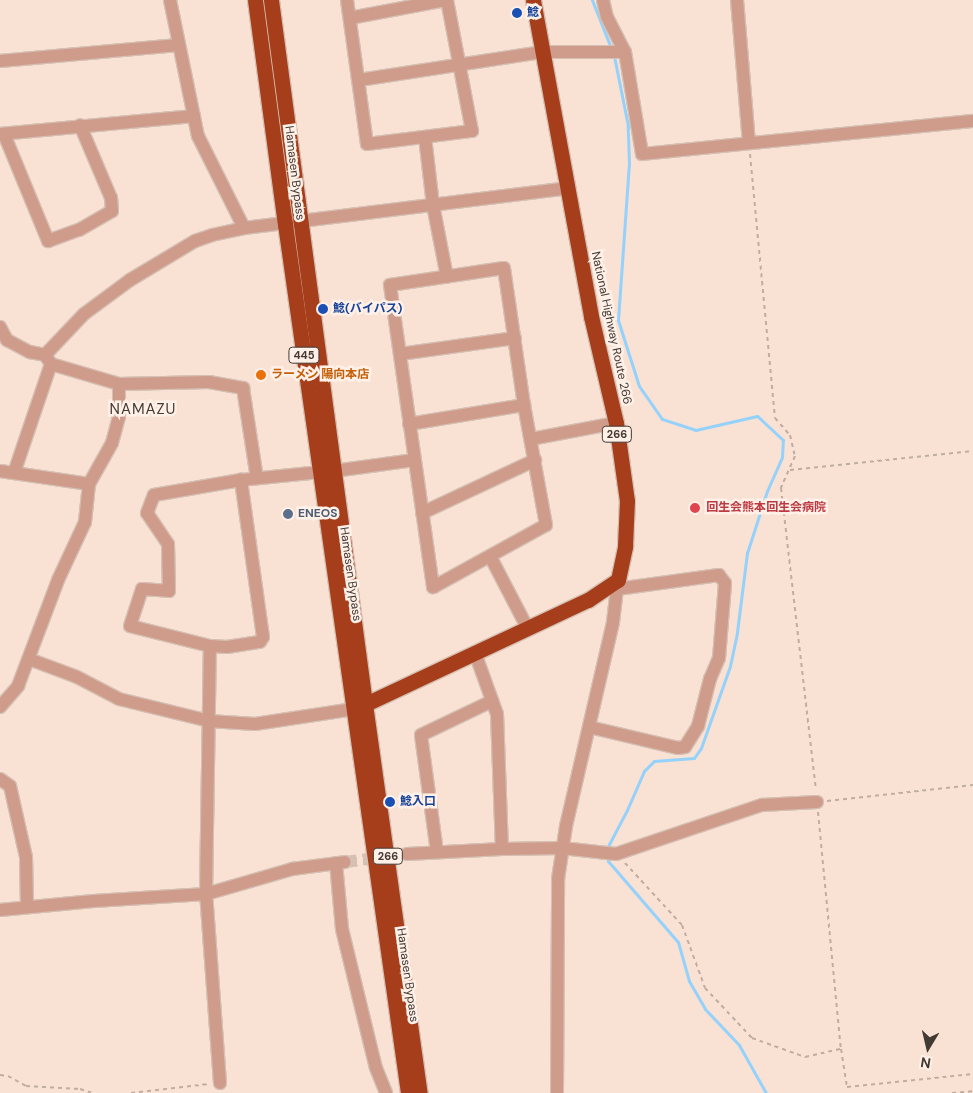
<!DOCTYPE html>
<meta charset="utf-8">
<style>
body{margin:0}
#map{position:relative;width:973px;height:1093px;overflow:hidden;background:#f9e1d3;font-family:"DM Sans","Noto Sans JP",sans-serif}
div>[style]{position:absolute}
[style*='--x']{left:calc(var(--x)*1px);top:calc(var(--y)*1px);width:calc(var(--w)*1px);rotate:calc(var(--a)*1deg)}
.stream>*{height:3px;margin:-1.5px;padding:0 1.5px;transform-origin:1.5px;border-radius:1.5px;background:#94d2fc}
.minor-tunnel>*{height:12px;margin-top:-6px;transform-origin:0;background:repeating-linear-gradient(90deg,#d5c0b3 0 12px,transparent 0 18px)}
.path>*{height:2px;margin-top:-1px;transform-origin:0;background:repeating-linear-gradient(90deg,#c0ada2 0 4px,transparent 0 8px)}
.roads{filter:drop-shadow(1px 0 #d5c0b3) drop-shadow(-1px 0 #d5c0b3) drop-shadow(0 1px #d5c0b3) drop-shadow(0 -1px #d5c0b3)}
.minor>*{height:12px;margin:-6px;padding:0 6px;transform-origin:6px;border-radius:6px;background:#cf9c8c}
.highway>*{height:15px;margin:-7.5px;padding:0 7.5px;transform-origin:7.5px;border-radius:7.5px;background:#a73e1b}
.dots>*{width:14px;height:14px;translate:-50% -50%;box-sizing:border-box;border:2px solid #fff0e8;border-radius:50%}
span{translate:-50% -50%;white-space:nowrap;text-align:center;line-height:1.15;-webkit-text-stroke:5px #fff0e8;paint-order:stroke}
.shield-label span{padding:1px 4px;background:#fff0e8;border:1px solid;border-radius:4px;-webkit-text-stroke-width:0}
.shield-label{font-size:11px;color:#433a34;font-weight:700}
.transit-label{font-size:12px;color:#164399;font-weight:700}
.left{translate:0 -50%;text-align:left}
.street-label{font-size:12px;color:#433a34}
.food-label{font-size:12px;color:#c56008;font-weight:700}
.health-label{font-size:12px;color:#be3a42;font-weight:700}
.service-label{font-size:12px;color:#4e5e75;font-weight:700}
.quarter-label{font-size:15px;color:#433a34;letter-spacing:1px}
.north{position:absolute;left:903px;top:1023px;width:50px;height:50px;-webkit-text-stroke:4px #fff0e8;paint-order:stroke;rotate:189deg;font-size:14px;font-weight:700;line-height:20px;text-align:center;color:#433a34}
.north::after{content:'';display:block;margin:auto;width:18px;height:22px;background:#433a34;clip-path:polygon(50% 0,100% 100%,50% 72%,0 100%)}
</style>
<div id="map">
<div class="stream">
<i style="--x:592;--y:0;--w:52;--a:68.4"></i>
<i style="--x:606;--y:850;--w:45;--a:-62.3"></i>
<i style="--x:627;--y:810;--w:43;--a:-66.4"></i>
<i style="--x:644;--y:771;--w:14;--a:-45"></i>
<i style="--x:654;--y:761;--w:40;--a:-4.3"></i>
<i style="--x:694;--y:758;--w:12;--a:-55"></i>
<i style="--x:701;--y:748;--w:87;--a:-70.5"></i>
<i style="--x:730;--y:666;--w:35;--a:-78"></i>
<i style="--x:737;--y:632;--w:80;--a:-82.8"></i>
<i style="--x:747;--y:553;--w:65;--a:-72.1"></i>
<i style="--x:767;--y:491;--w:37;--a:-66"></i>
<i style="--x:782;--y:457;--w:17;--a:-87"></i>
<i style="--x:783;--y:440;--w:35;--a:-137"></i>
<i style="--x:757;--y:416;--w:63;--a:167.1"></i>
<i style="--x:696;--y:430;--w:36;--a:-162"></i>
<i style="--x:662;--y:419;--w:40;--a:-124.9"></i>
<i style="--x:639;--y:386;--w:69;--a:-107.7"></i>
<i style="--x:618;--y:320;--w:156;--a:-86"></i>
<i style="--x:629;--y:164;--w:38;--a:-92"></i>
<i style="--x:628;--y:126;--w:71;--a:-101.3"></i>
<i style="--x:607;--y:856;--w:5;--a:79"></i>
<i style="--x:608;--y:861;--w:107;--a:49.2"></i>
<i style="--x:678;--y:942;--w:41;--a:74.2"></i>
<i style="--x:689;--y:981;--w:32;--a:60"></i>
<i style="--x:705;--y:1009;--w:50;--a:46.6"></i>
<i style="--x:739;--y:1045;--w:55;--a:60.6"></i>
</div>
<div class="minor-tunnel">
<i style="--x:345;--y:862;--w:63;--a:-7.4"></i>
</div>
<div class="path">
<i style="--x:750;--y:154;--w:265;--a:84.6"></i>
<i style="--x:775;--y:418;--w:23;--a:49"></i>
<i style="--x:790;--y:435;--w:22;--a:77"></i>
<i style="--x:795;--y:456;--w:35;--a:114"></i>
<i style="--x:781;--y:488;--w:304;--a:83.4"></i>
<i style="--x:790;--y:470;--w:184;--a:-5.9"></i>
<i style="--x:827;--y:801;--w:147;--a:-6.3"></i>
<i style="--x:818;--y:812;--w:238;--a:84.5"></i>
<i style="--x:841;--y:1049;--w:38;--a:81"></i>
<i style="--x:847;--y:1087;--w:127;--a:-5.9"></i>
<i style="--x:625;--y:863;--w:84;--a:47.4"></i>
<i style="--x:682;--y:925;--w:67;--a:69.9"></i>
<i style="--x:705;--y:988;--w:69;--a:46.8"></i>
<i style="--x:752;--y:1038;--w:56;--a:19.7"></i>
<i style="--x:805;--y:1057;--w:37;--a:-13"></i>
<i style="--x:0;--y:1075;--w:8;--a:7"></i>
<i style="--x:8;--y:1076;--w:21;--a:29"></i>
<i style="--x:26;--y:1086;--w:54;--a:3.2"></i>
<i style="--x:80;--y:1089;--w:13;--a:18"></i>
<i style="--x:131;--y:1093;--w:78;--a:-6.7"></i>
<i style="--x:952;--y:1093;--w:21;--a:-5"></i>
</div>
<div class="roads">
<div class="minor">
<i style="--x:170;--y:0;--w:139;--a:78.4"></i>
<i style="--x:198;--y:136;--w:103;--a:63.4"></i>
<i style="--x:347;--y:0;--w:145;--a:82.1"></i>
<i style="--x:367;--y:144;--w:106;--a:-7.1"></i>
<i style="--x:472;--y:131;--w:133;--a:-100.8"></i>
<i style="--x:603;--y:0;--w:17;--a:77"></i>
<i style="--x:607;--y:17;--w:39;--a:63"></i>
<i style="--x:625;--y:52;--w:103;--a:80.5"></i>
<i style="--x:642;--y:154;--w:333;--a:-5.7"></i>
<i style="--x:737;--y:0;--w:143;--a:85.2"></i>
<i style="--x:350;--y:18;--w:97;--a:-10.7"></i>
<i style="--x:0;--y:61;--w:179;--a:-5.1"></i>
<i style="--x:359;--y:80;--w:186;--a:-8.7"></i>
<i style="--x:543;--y:52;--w:82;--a:0"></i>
<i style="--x:0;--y:134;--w:195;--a:-5.3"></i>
<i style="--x:4;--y:134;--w:116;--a:67.6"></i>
<i style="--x:48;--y:241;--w:33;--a:-20"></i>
<i style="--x:79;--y:230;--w:38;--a:-30"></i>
<i style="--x:112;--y:211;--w:13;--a:-94"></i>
<i style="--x:111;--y:198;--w:79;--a:-113"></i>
<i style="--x:425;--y:137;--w:68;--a:83.3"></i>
<i style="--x:433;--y:205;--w:73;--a:79"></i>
<i style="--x:504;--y:268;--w:138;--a:81.7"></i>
<i style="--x:524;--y:405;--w:122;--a:79.6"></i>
<i style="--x:546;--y:525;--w:129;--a:151.2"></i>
<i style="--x:433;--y:587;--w:305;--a:-98.1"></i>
<i style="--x:390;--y:285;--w:115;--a:-8.5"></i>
<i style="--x:0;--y:327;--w:15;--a:62"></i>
<i style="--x:7;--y:340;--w:26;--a:28"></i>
<i style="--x:30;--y:352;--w:15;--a:11"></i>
<i style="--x:45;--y:355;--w:11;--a:56"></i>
<i style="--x:51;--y:364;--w:71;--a:16.4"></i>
<i style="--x:119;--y:384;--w:90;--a:-1.3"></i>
<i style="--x:209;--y:382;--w:35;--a:10"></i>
<i style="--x:243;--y:388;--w:91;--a:81.2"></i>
<i style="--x:400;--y:354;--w:116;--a:-7.9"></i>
<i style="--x:45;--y:355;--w:57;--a:-46.4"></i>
<i style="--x:84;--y:314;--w:57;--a:-36.5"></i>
<i style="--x:130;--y:280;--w:76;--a:-31"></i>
<i style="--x:195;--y:241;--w:18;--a:-19"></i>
<i style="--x:212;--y:235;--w:33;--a:-12"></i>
<i style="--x:244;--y:228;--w:326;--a:-7"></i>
<i style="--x:409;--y:424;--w:117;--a:-9.4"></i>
<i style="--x:531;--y:439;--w:86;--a:-10.7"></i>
<i style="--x:0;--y:471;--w:90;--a:8.3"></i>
<i style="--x:334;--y:471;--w:81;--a:-7.8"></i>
<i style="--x:14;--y:473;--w:115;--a:-71.3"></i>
<i style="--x:422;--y:513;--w:125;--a:-25.1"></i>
<i style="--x:490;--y:556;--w:82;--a:62.5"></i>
<i style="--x:210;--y:646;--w:17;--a:3"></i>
<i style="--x:227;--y:647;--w:33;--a:-9"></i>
<i style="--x:260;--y:642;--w:6;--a:-59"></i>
<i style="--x:263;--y:637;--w:159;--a:-98"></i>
<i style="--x:475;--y:653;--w:65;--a:70.2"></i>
<i style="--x:497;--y:714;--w:135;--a:87.9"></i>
<i style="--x:29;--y:659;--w:51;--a:20.6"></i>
<i style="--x:77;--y:677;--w:47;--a:27.6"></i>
<i style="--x:119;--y:699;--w:93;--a:13.7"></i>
<i style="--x:209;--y:721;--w:46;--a:3.7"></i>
<i style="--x:255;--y:724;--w:100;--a:-8.6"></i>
<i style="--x:0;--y:707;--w:28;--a:-49"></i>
<i style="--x:18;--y:686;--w:113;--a:-69.3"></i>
<i style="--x:58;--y:580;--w:64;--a:-65"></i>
<i style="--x:85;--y:522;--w:38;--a:-84"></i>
<i style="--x:89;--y:484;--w:47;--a:-60.7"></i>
<i style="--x:112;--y:443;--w:27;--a:-75"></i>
<i style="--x:119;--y:417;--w:33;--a:-90"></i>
<i style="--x:589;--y:727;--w:91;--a:13.3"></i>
<i style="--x:678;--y:748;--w:7;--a:-8"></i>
<i style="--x:685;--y:747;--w:25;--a:-58"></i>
<i style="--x:698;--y:726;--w:49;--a:-75.7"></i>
<i style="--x:710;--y:679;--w:23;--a:-67"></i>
<i style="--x:719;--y:658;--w:75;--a:-85.4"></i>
<i style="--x:725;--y:583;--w:10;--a:-127"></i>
<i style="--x:719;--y:575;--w:103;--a:172.2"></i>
<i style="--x:0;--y:779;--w:12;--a:35"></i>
<i style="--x:10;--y:786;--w:73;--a:77.3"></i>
<i style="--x:26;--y:857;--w:49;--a:88.8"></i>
<i style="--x:437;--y:852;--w:118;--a:-97.8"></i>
<i style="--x:421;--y:735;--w:79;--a:-25.6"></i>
<i style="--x:407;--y:854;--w:95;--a:-3"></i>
<i style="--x:502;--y:849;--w:60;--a:-1"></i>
<i style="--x:562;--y:848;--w:54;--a:6.3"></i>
<i style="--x:616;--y:854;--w:154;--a:-18.6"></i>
<i style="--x:762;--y:805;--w:55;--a:-3.1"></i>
<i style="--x:336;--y:863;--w:66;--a:84.8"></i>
<i style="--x:342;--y:929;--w:143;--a:76.3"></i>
<i style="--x:376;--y:1068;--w:27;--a:68"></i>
<i style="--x:0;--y:910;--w:94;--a:-5.5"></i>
<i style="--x:94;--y:901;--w:112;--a:-3.6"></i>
<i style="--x:206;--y:894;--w:90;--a:-16.2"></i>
<i style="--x:292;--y:869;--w:53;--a:-7.5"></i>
<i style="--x:220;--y:1083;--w:190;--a:-94.2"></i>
<i style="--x:206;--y:894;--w:248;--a:-89.1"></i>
<i style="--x:210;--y:646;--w:82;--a:-166"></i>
<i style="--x:130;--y:626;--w:39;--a:-72"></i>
<i style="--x:142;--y:589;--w:27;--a:4"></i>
<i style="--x:169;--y:591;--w:47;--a:-91.2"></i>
<i style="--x:168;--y:544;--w:37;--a:-124"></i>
<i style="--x:147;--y:513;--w:19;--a:-69"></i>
<i style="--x:154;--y:495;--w:88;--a:-9.8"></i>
<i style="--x:241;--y:480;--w:79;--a:-5.8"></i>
<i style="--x:557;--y:1093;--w:214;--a:-89.7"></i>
<i style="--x:558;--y:879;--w:54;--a:-81.4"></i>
<i style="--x:566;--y:826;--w:209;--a:-77"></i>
<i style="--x:613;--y:622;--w:42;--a:-83.2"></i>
</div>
<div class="highway">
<i style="--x:255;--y:0;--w:226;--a:82.4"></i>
<i style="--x:285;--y:224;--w:878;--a:81.94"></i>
<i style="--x:271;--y:0;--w:710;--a:82.39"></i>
<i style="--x:365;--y:704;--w:393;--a:82"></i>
<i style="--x:357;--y:708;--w:255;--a:-25.1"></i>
<i style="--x:588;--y:600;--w:36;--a:-34"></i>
<i style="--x:618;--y:580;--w:35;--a:-78"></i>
<i style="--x:625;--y:546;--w:45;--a:-87.5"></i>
<i style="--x:627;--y:501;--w:79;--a:-98"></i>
<i style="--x:616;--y:423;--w:110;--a:-103.2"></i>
<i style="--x:591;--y:316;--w:321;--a:-100.4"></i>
</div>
</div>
<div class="dots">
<i style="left:517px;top:13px;background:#1a4fb4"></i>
<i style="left:323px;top:309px;background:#1a4fb4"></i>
<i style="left:261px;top:375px;background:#e8710a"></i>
<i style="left:695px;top:508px;background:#e0444e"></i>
<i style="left:288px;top:514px;background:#5c6f8a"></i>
<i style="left:390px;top:802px;background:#1a4fb4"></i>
</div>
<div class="shield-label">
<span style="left:304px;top:355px">445</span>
<span style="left:617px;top:434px">266</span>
<span style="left:388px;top:856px">266</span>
</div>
<div class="transit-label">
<span class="left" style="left:527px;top:13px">鯰</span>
<span class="left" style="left:333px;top:309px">鯰(バイパス)</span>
<span class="left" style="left:400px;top:802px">鯰入口</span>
</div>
<div class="street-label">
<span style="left:294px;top:173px;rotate:83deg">Hamasen Bypass</span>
<span style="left:611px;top:328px;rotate:78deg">National Highway Route 266</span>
<span style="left:350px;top:574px;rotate:82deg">Hamasen Bypass</span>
<span style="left:407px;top:975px;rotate:82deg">Hamasen Bypass</span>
</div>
<div class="food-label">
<span class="left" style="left:271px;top:375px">ラーメン 陽向本店</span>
</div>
<div class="health-label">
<span class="left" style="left:706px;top:508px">回生会熊本回生会病院</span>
</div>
<div class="service-label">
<span class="left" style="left:298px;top:514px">ENEOS</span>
</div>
<div class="quarter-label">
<span style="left:143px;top:410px">NAMAZU</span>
</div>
<div class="north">N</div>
</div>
